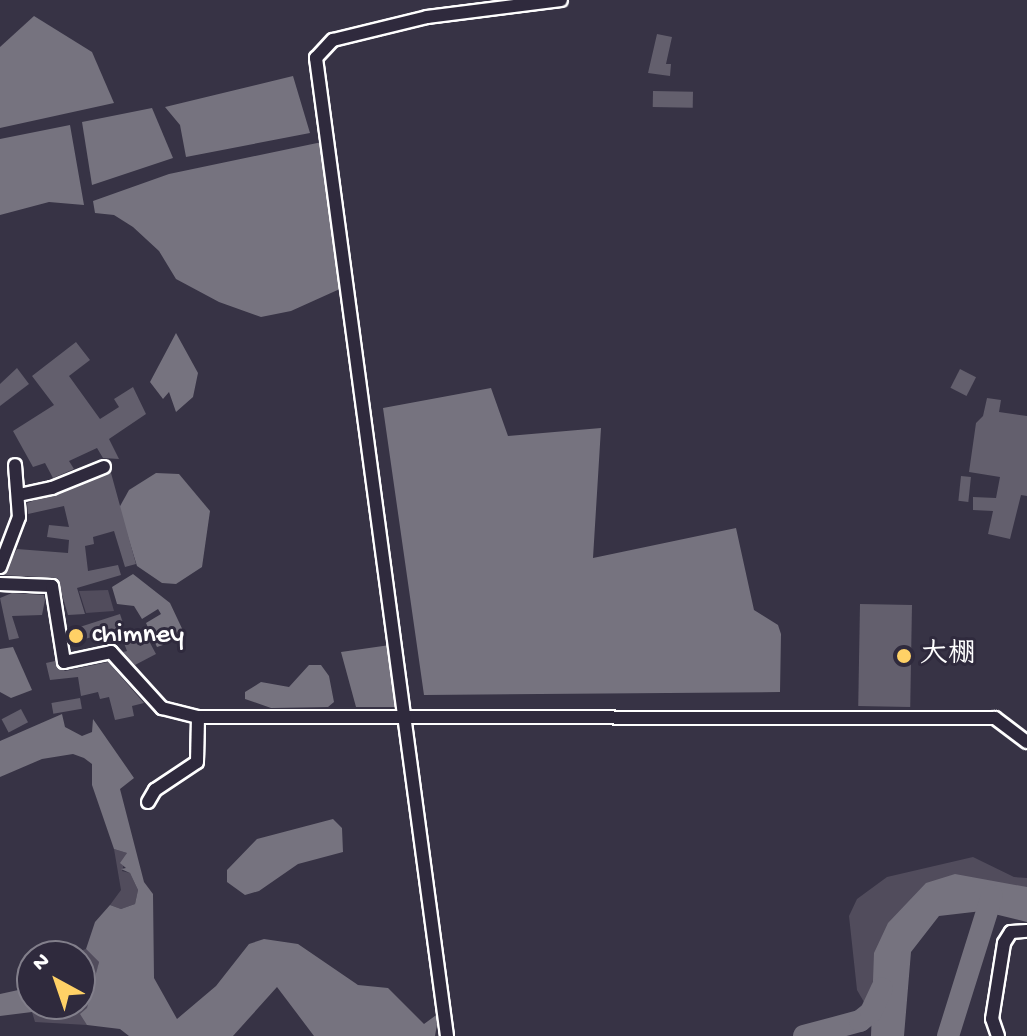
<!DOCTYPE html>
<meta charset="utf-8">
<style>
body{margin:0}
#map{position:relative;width:1027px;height:1036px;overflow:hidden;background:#373345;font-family:"Gochi Hand","LXGW WenKai TC",sans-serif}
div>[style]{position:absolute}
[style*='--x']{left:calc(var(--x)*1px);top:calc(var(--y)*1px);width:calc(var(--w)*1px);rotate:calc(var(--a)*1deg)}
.green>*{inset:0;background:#514c5c}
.water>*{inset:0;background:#76737f}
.river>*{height:22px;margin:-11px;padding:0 11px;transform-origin:11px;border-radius:11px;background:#76737f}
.building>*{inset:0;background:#635f6d;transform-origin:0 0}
.roads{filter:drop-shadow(2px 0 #fff) drop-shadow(-2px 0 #fff) drop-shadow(0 2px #fff) drop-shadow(0 -2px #fff)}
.street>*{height:12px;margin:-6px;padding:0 6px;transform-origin:6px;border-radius:6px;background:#2f2a3d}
.dots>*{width:22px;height:22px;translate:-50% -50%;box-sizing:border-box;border:4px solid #2f2a3d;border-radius:50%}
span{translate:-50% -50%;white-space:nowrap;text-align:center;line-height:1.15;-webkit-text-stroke:6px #2f2a3d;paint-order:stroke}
.poi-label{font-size:28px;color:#fff}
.left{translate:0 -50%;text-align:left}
.north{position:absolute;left:16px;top:940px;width:80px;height:80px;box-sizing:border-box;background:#2f2a3d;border:2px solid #827f8b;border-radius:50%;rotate:320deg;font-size:22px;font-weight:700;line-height:32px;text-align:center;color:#fff}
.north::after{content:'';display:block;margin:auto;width:28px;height:36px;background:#ffd166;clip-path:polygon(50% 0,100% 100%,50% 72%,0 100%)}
</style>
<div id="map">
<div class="green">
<i style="clip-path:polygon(108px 590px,114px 611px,86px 613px,79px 591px)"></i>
<i style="clip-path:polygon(114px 849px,127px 853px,122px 871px,130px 873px,138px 890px,135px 904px,121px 909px,110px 905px,121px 890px)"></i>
<i style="clip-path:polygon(973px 857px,1014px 877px,1027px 878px,1027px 895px,957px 883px,864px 1002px,857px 990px,849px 916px,857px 899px,887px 877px)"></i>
<i style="clip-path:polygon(86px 949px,99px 962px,87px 1025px,35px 1022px,32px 1012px,41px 1004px,80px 1004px,80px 956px,64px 956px)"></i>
</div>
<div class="water">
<i style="clip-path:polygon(34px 16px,92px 52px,114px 103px,0 128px,0 47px)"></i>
<i style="clip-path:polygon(293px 76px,310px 133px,186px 157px,180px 125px,165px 107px)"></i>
<i style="clip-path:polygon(152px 108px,173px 158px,92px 185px,82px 122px)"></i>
<i style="clip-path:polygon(70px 125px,84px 205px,49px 202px,0 215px,0 139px)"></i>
<i style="clip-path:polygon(322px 142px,342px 288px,291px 311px,261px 317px,219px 302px,176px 279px,159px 251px,133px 227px,114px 215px,95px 213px,93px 201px,169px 174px)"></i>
<i style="clip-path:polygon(176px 333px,198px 373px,193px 397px,176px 412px,169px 392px,163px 399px,150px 382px)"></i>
<i style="clip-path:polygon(491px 388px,508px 436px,601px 428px,593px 558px,736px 528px,754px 610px,778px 625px,781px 634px,780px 692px,424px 695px,383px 408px)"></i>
<i style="clip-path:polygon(156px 473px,179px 474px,210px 511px,202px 567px,176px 584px,162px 583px,137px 566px,119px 508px,129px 490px)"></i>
<i style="clip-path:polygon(133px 574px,170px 603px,186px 637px,157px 647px,146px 623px,161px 614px,158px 609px,142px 619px,134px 606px,117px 604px,112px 587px)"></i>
<i style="clip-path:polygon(390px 645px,396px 707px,356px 707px,341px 652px)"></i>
<i style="clip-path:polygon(13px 647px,32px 690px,11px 698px,0 692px,0 649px)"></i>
<i style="clip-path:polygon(309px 665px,321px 665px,329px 676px,334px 702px,328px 707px,271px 708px,245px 699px,245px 692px,261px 682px,289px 687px)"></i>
<i style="clip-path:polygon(62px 714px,65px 727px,82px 736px,92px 732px,93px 719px,134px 778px,120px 789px,144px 882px,153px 894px,154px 978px,177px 1019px,216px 986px,249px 944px,264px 939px,298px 944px,358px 985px,388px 988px,424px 1024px,439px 1013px,435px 1036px,314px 1036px,277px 987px,233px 1036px,129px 1036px,120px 1029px,87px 1025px,80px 1014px,87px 1008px,99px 962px,86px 949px,95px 922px,110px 905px,121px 909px,135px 904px,138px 890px,130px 873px,121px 869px,126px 868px,120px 863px,127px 853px,114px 849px,92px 785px,92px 764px,84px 758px,73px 754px,42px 759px,0 777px,0 741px)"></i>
<i style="clip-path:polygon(333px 819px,342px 828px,343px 852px,298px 864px,259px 891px,245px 895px,227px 882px,227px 870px,257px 839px)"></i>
<i style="clip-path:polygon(955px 874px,1027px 887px,1027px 922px,982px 911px,939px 916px,911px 952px,904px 1036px,871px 1036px,874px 953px,888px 923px,926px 883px)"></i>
<i style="clip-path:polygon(32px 987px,32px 1004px,41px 1004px,32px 1012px,0 1016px,0 994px)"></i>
</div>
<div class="river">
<i style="--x:804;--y:1036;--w:58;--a:-15"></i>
<i style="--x:860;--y:1021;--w:14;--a:-39"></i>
<i style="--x:871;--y:1012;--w:26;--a:-65"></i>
<i style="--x:948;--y:1036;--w:147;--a:-72.6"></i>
</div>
<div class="building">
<i style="clip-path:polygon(657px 34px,672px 37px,666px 64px,671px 64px,670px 76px,648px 73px)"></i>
<i style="left:653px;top:91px;width:40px;height:16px;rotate:1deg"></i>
<i style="clip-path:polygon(76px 342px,90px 360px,69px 376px,100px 419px,119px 407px,114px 399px,133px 387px,146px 414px,109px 439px,119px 459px,103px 458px,97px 448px,69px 461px,74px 469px,53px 478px,45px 463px,33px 467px,13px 431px,54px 405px,32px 376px)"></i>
<i style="clip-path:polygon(17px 368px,29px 384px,0 406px,0 384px)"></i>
<i style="left:960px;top:369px;width:18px;height:21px;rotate:27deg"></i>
<i style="clip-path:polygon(987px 398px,1001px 400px,999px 412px,1027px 416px,1027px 496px,1021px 495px,1010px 539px,988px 534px,993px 511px,973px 510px,973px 497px,996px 498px,1000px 477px,969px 472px,976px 423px,983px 416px)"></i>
<i style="clip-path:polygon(111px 473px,136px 564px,125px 567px,114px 531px,93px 537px,94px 544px,85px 546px,88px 571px,118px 565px,121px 575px,77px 588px,85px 614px,68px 615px,57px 578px,3px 575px,17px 549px,68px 553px,69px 540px,47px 537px,49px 525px,69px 527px,64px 506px,28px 514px,27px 503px)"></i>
<i style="left:961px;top:476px;width:10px;height:25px;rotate:6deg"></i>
<i style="clip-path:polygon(12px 593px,44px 595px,45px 600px,42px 615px,12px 616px,19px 638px,9px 640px,0 598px)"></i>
<i style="left:860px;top:604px;width:52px;height:102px;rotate:1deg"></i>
<i style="left:120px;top:614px;width:13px;height:48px;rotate:72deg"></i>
<i style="clip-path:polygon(135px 633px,140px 646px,149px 641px,156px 654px,135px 665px,123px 652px,127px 651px,122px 638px)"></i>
<i style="clip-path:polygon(55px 661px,65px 671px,108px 662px,144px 703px,132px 706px,134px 716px,115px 720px,109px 697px,100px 699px,98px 692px,81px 696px,78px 677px,50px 680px,46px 663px)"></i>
<i style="left:80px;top:698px;width:11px;height:29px;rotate:80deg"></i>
<i style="left:21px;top:709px;width:15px;height:22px;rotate:62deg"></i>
</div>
<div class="roads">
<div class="street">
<i style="--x:19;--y:495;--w:34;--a:-12"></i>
<i style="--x:52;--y:488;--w:56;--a:-22"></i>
<i style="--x:0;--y:567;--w:53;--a:-69.2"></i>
<i style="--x:19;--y:517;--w:52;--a:-94.4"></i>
<i style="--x:0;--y:584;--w:52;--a:2.2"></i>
<i style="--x:52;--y:586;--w:77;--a:81"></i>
<i style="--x:64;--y:662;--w:48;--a:-12"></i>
<i style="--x:111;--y:652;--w:76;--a:47.7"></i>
<i style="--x:162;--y:708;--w:37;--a:14"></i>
<i style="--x:198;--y:717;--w:797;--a:0.07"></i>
<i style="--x:995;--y:718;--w:40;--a:37"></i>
<i style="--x:148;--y:802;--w:14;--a:-60"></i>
<i style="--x:155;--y:790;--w:50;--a:-33.7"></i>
<i style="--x:197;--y:762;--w:45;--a:-88.7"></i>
<i style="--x:447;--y:1036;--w:987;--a:-97.63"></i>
<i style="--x:316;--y:58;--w:25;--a:-47"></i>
<i style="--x:333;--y:40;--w:97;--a:-13.7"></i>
<i style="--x:427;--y:17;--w:135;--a:-7.2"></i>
<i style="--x:998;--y:1036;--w:18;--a:-109"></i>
<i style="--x:992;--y:1019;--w:77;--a:-81"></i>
<i style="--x:1004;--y:943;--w:13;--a:-58"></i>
<i style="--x:1011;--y:932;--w:16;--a:-4"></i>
</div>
</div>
<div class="dots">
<i style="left:76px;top:636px;background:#ffd166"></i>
<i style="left:904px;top:656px;background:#ffd166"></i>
</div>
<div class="poi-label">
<span class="left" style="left:92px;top:636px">chimney</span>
<span class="left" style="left:920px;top:656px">大棚</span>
</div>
<div class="north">N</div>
</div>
